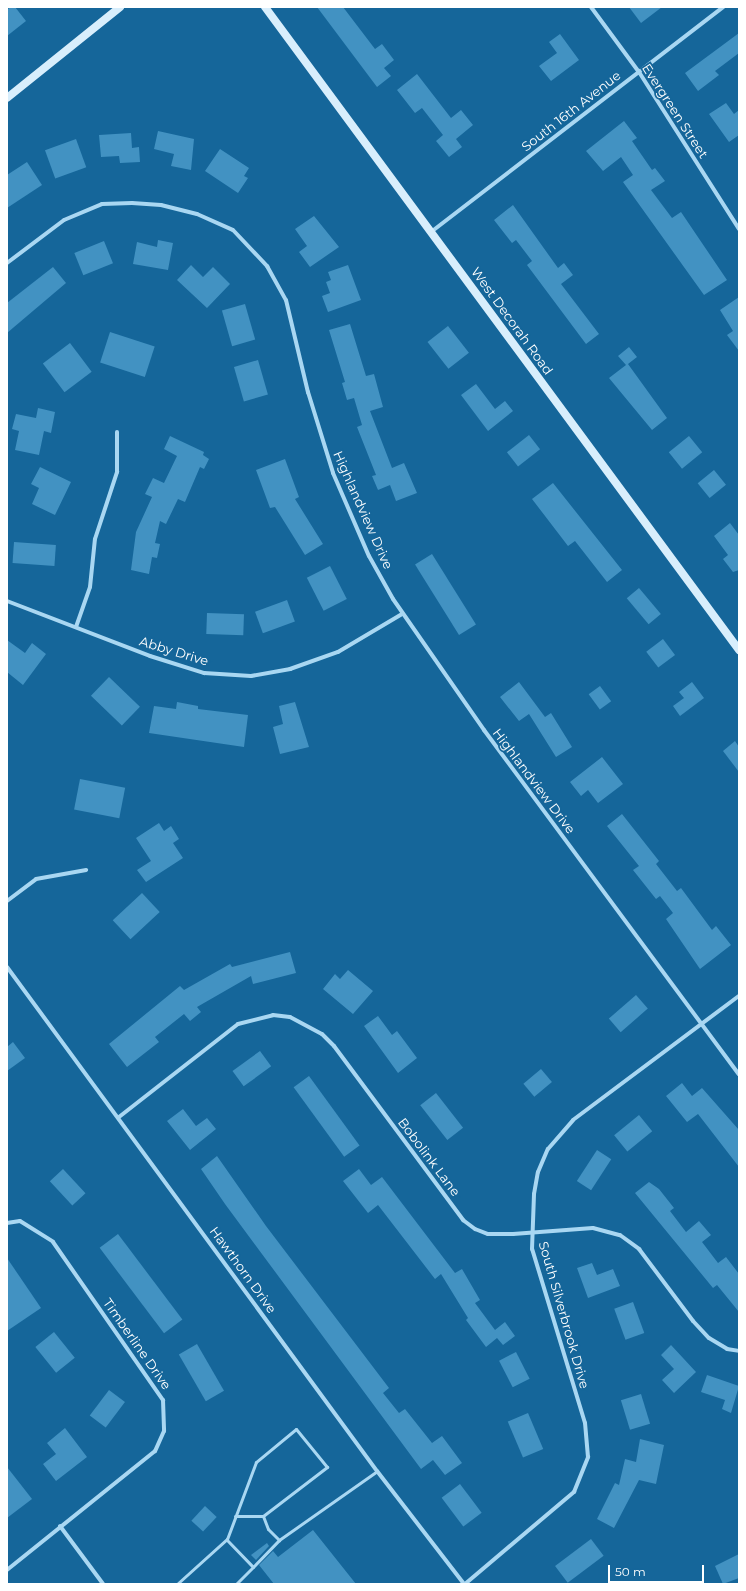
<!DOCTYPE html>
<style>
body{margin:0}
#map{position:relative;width:746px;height:1591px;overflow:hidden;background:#15669a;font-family:Montserrat,sans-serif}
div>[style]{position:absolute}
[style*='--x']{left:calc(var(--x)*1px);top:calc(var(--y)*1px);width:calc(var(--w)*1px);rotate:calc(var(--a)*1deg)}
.building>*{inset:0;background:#4292c2;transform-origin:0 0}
.lane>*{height:3px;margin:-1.5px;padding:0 1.5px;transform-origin:1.5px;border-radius:1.5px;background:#a9d7f2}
.street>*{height:4px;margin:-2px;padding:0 2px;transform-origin:2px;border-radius:2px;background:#a9d7f2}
.secondary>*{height:8px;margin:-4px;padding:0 4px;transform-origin:4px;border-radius:4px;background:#d8eefc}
span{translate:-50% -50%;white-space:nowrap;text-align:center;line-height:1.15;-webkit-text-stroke:3.5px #15669a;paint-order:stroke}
.street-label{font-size:13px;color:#fff}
.frame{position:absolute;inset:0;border:8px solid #fff;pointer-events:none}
.scale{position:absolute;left:608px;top:1565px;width:96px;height:18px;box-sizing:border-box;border:2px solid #fff;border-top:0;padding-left:5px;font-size:12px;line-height:14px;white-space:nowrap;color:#fff;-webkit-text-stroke:3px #15669a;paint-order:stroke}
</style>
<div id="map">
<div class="building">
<i style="clip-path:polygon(10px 7px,15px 7px,26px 21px,7px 36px,7px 10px)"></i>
<i style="clip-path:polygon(317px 7px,343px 7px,375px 49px,382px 44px,394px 60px,384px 68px,391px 76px,377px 87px)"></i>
<i style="clip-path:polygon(629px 7px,662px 7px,641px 23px)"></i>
<i style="clip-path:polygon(739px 33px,739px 53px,715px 71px,719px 75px,698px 91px,685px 73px)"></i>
<i style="clip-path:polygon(560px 34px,579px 60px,551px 81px,539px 66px,557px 53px,549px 42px)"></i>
<i style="clip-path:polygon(417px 74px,451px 118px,461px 110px,473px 125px,456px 139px,462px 147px,449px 157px,436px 141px,443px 135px,422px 108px,415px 113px,397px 90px)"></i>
<i style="clip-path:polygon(726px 103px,734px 114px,739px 110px,739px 135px,729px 142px,709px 114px)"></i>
<i style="clip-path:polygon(624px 121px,637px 138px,632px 141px,652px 170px,655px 168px,665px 181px,651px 190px,672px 218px,681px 212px,727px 280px,704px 295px,623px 182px,633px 175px,621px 157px,603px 171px,586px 151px)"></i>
<i style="clip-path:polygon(158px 131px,194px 139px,191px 170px,171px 166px,174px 154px,154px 149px)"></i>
<i style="clip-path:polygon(131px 133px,132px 148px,139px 147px,140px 162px,120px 163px,119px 156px,101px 157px,99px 135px)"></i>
<i style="left:76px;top:139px;width:30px;height:33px;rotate:70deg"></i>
<i style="clip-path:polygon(220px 149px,249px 168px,244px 176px,248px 178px,238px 193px,205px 171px)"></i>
<i style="clip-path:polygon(27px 162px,42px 185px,7px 208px,7px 175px)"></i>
<i style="clip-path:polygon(513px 205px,558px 268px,564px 263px,573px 275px,561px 284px,599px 334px,586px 344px,527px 265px,532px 261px,516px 240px,512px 243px,494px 220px)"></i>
<i style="clip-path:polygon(314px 216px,339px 247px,310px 267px,299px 252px,307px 246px,295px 229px)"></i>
<i style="clip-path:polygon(158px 240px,173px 243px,168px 270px,133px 264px,137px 242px,157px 247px)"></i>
<i style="left:104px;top:241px;width:24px;height:32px;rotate:68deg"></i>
<i style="clip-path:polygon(191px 265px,203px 277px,213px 267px,230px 284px,207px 308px,177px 280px)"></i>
<i style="clip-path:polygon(348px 265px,361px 300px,328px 312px,322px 296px,330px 293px,326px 282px,331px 280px,328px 272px)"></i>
<i style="clip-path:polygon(53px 267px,66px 283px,7px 333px,7px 303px)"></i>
<i style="clip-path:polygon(739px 297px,739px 351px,727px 335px,733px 331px,720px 310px)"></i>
<i style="left:245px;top:304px;width:37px;height:24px;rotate:74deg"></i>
<i style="clip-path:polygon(350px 324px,366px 376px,374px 374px,383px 407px,370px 411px,392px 468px,404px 463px,417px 493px,396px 501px,390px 485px,378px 490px,372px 476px,376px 475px,357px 427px,362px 425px,354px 398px,347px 400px,342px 383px,345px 382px,329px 330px)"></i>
<i style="left:448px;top:326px;width:34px;height:26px;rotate:52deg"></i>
<i style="left:110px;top:332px;width:47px;height:32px;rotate:18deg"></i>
<i style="left:70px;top:343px;width:36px;height:34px;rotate:53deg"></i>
<i style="clip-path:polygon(629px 347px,637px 357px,628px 364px,667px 418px,652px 430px,609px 378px,626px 365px,618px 356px)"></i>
<i style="left:258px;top:360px;width:36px;height:25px;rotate:74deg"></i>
<i style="clip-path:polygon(476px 384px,495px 409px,505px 401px,513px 411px,488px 431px,461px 395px)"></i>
<i style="clip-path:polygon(38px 408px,55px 412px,51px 433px,44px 431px,39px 455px,15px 450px,19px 431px,12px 429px,16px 414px,36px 418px)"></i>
<i style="left:529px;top:435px;width:18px;height:28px;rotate:52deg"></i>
<i style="clip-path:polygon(170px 436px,204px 452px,203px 455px,209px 459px,204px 469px,200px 467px,185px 502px,178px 499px,166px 524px,160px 521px,155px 543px,160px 544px,157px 558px,152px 557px,149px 574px,131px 570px,136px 532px,152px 497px,145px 494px,153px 478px,164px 483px,177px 456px,164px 449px)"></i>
<i style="left:689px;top:436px;width:21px;height:26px;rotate:51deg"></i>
<i style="clip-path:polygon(285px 459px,299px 497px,295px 499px,323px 544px,305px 555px,275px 507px,270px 508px,256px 470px)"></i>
<i style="clip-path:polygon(40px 467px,71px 482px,55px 515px,32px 504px,39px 488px,31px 484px)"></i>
<i style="left:714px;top:470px;width:19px;height:21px;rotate:51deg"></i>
<i style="clip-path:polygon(553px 483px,622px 570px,607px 582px,575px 541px,568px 546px,532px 499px)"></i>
<i style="clip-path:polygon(730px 523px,739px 535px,739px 570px,733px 572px,723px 559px,728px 555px,714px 536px)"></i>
<i style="left:14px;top:542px;width:42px;height:21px;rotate:4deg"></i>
<i style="left:432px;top:554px;width:83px;height:20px;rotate:58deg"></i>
<i style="left:330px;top:566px;width:37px;height:26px;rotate:63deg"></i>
<i style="left:639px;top:588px;width:34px;height:16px;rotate:50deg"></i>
<i style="left:287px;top:600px;width:23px;height:34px;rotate:70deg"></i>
<i style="left:207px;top:613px;width:37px;height:21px;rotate:2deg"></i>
<i style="left:663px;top:639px;width:20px;height:21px;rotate:53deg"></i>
<i style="clip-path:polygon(7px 640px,25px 653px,32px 643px,46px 654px,23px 685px,7px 672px)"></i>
<i style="left:109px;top:677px;width:43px;height:26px;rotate:44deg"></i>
<i style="clip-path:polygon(519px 682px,545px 717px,551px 713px,572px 747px,556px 757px,529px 714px,519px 721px,500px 697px)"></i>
<i style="clip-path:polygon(692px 682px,704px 698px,680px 716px,673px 706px,684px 698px,679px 692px)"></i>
<i style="left:600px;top:686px;width:19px;height:14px;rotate:54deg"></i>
<i style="clip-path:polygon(177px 702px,198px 706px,198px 709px,248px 715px,244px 747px,149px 733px,154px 706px,176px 709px)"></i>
<i style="clip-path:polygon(295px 702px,309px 747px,280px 754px,273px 727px,283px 724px,279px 706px)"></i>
<i style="clip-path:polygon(735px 741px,739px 747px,739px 772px,723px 751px)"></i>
<i style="clip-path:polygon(602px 757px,623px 784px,598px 803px,588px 790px,581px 796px,570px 782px)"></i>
<i style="left:80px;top:779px;width:46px;height:31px;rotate:11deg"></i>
<i style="clip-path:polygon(622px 814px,659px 861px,656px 864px,677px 891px,681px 888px,712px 930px,716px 926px,731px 945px,700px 969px,666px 919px,673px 913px,660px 896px,656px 899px,633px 870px,639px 866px,607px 826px)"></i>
<i style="clip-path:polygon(159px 823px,164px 831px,171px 826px,179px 839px,173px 843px,183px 858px,146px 882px,137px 870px,151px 861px,136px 838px)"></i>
<i style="left:142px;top:893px;width:26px;height:40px;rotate:47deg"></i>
<i style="clip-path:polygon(290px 952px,296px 973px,253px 984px,251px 976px,197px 1007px,201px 1012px,190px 1021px,184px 1014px,155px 1037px,159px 1042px,127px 1067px,109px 1044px,180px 986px,184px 990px,230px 964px,232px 967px)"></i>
<i style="clip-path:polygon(348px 970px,373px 991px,353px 1014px,323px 989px,335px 974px,340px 979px)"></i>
<i style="left:636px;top:995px;width:18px;height:36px;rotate:49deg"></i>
<i style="clip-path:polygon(378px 1016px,392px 1035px,397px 1031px,417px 1058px,398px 1073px,364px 1026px)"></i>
<i style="clip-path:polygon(13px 1042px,25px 1058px,7px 1071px,7px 1047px)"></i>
<i style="left:260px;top:1051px;width:19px;height:34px;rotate:54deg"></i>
<i style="left:541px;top:1069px;width:17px;height:23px;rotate:50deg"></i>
<i style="left:309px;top:1076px;width:86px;height:19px;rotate:54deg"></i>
<i style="clip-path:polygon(682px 1083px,692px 1096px,702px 1088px,739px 1130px,739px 1167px,698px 1114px,687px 1122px,666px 1096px)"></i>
<i style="left:436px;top:1093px;width:44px;height:20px;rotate:52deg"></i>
<i style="clip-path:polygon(183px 1109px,196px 1126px,207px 1118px,216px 1129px,190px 1150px,167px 1121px)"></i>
<i style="left:639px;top:1115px;width:21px;height:32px;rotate:51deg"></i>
<i style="left:597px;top:1150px;width:17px;height:37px;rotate:33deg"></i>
<i style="clip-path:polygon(217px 1156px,266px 1226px,389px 1388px,383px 1393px,399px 1413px,405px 1409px,432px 1443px,442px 1436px,462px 1463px,445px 1475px,433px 1460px,421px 1469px,225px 1204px,201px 1169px)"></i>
<i style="left:63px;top:1169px;width:33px;height:18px;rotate:47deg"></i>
<i style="clip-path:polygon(359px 1169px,371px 1185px,382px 1177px,455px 1273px,462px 1269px,480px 1300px,475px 1303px,495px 1330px,505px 1322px,515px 1336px,503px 1345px,497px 1338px,486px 1347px,466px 1320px,468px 1318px,441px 1274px,435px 1279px,378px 1205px,368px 1213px,343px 1181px)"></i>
<i style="clip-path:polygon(649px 1182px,659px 1189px,674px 1208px,670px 1211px,686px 1232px,699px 1221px,711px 1235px,702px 1242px,718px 1263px,726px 1257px,739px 1274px,739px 1312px,717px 1285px,713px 1288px,635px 1193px)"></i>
<i style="left:118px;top:1234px;width:107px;height:23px;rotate:53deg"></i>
<i style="clip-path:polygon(7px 1258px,41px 1308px,7px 1331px)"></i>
<i style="clip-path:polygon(592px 1263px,597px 1275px,613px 1269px,620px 1286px,588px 1298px,577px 1268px)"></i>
<i style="left:633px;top:1302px;width:33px;height:20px;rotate:70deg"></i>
<i style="left:54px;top:1332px;width:33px;height:24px;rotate:51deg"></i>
<i style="left:197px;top:1344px;width:54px;height:21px;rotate:60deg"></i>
<i style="clip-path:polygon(671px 1345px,696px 1372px,674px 1393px,662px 1380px,674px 1369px,661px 1355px)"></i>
<i style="left:516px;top:1352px;width:30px;height:19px;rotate:63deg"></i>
<i style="clip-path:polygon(707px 1375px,739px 1386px,731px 1413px,722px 1409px,725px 1400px,701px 1392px)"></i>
<i style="left:109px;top:1390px;width:20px;height:32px;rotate:37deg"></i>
<i style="left:641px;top:1394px;width:31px;height:21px;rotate:73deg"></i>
<i style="left:528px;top:1413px;width:39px;height:22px;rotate:67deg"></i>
<i style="clip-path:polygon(65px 1428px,87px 1457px,56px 1481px,43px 1464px,56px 1454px,47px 1443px)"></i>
<i style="clip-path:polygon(640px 1439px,664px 1445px,656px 1484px,639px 1480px,614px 1528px,597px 1519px,615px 1483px,619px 1485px,625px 1459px,636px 1462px)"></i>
<i style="clip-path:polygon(7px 1467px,32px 1499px,7px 1518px)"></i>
<i style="left:460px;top:1484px;width:36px;height:23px;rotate:53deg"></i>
<i style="left:205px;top:1506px;width:16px;height:20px;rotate:43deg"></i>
<i style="clip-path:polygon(313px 1530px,356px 1584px,274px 1584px,259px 1565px,273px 1551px,278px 1557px)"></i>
<i style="left:591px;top:1539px;width:21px;height:45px;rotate:53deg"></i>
<i style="clip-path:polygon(267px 1543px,269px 1546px,256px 1560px,251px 1555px)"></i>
<i style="clip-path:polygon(739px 1554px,739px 1578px,723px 1584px,715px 1566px)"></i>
</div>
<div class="lane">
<i style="--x:235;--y:1516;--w:28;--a:0"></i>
<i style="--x:263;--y:1516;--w:81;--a:-37.4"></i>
<i style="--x:327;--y:1467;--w:49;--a:-129.2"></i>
<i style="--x:296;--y:1429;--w:52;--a:140.5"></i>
<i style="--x:256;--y:1462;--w:82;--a:110.6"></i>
<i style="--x:227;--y:1539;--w:1;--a:90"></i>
<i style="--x:227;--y:1540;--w:37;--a:46"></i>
<i style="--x:253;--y:1567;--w:24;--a:135"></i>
<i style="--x:263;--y:1516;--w:14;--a:69"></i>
<i style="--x:268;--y:1529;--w:16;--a:45"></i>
<i style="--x:279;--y:1540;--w:120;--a:-35.1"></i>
<i style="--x:253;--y:1567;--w:37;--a:-46"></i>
<i style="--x:177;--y:1584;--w:67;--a:-42"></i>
</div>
<div class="street">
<i style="--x:591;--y:7;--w:81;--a:53.6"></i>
<i style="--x:639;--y:72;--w:186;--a:57.5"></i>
<i style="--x:431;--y:232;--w:369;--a:-37.6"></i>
<i style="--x:7;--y:263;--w:71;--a:-37"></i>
<i style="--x:64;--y:220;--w:41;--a:-22.8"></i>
<i style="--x:102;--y:204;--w:30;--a:-2"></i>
<i style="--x:132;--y:203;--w:29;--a:4"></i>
<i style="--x:161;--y:205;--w:37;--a:14"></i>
<i style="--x:197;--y:214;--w:39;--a:24"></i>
<i style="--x:233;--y:230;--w:50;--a:46.6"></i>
<i style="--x:267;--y:266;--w:39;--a:61"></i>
<i style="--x:286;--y:300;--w:95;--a:76.6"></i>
<i style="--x:308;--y:392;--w:85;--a:72.8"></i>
<i style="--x:333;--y:473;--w:90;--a:66.6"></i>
<i style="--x:369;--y:556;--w:49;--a:60.8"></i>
<i style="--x:393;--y:599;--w:160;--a:55.2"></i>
<i style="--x:484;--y:730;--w:428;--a:53.5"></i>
<i style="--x:7;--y:601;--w:153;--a:21"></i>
<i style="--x:150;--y:656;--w:57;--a:17.5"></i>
<i style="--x:204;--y:673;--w:47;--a:3.7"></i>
<i style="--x:251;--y:676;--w:40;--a:-10"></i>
<i style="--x:290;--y:669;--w:51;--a:-19.5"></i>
<i style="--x:338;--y:652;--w:74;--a:-30.7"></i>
<i style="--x:76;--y:627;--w:42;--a:-70.7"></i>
<i style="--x:90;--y:587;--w:48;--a:-84.1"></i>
<i style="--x:95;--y:539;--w:71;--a:-71.8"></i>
<i style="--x:117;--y:472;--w:40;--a:-90"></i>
<i style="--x:7;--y:901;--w:36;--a:-37"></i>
<i style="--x:36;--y:879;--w:51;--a:-10.2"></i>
<i style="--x:7;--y:967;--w:625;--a:53.72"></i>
<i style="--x:377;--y:1471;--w:143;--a:52.4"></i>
<i style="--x:119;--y:1117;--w:151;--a:-38"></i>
<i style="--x:238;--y:1024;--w:36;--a:-14"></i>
<i style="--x:273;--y:1015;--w:17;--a:7"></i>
<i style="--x:290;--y:1017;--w:36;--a:28"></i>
<i style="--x:322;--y:1034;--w:17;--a:45"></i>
<i style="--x:334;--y:1046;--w:217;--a:53.4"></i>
<i style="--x:463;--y:1220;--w:15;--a:37"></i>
<i style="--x:475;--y:1229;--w:14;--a:21"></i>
<i style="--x:488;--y:1234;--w:25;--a:0"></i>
<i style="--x:513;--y:1234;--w:80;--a:-4.3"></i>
<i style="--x:593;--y:1228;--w:28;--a:15"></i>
<i style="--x:620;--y:1235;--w:24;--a:36"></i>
<i style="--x:639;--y:1249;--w:90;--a:53.1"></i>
<i style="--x:693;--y:1321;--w:23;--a:47"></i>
<i style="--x:709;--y:1338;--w:21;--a:31"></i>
<i style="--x:727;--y:1349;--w:12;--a:9"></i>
<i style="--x:7;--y:1223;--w:13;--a:-9"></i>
<i style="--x:20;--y:1221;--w:39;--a:32"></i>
<i style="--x:53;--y:1242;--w:193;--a:55.2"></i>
<i style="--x:163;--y:1400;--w:31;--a:88"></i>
<i style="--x:164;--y:1431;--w:22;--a:114"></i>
<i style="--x:155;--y:1451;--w:190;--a:141.2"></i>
<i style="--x:60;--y:1526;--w:72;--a:53.4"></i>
<i style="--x:465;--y:1584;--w:143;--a:-40.2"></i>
<i style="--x:574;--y:1492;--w:38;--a:-68"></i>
<i style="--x:588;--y:1457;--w:34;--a:-95"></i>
<i style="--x:585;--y:1423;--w:182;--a:-106.9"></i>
<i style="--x:532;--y:1249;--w:55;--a:-87.9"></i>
<i style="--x:534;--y:1194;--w:22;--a:-80"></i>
<i style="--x:538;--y:1172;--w:25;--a:-67"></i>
<i style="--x:548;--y:1149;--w:38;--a:-49"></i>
<i style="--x:573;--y:1120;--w:207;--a:-36.8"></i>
</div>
<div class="secondary">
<i style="--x:265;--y:7;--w:799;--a:53.6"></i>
<i style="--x:7;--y:98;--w:145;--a:-38.8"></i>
</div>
<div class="street-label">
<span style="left:571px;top:111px;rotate:-38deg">South 16th Avenue</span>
<span style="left:675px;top:111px;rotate:57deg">Evergreen Street</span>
<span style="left:512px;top:321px;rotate:54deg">West Decorah Road</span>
<span style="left:363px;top:510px;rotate:66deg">Highlandview Drive</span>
<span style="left:174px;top:651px;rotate:17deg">Abby Drive</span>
<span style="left:534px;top:781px;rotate:53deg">Highlandview Drive</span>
<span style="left:429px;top:1157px;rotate:53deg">Bobolink Lane</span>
<span style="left:243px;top:1270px;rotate:54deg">Hawthorn Drive</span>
<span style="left:564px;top:1315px;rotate:74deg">South Silverbrook Drive</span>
<span style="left:137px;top:1344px;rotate:55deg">Timberline Drive</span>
</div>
<div class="frame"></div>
<div class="scale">50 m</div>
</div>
